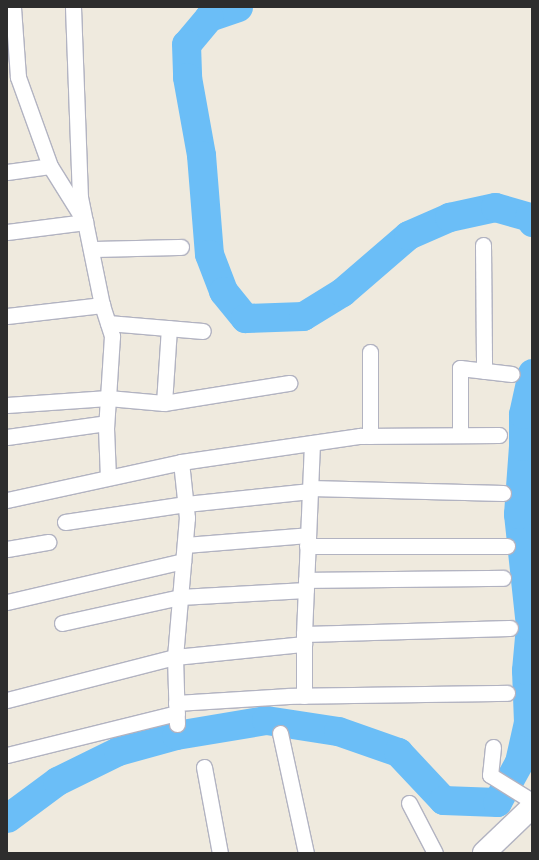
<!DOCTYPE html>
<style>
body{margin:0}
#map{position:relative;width:539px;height:860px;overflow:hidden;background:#efeade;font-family:"Titillium Web",sans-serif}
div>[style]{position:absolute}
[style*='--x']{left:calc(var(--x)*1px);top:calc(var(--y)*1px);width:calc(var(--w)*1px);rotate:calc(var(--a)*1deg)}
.river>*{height:29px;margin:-14.5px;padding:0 14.5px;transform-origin:14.5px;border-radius:14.5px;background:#6bbef7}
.roads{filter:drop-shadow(1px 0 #b2b3c1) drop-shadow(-1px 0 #b2b3c1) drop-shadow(0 1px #b2b3c1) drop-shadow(0 -1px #b2b3c1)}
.street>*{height:15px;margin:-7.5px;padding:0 7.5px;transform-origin:7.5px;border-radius:7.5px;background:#fff}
.secondary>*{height:22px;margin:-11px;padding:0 11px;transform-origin:11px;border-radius:11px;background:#fff}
span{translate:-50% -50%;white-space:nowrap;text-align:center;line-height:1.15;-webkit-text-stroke:3.5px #fff;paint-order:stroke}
.frame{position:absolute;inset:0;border:8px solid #2d2d2d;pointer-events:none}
</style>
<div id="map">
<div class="river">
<i style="--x:238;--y:7;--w:31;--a:161"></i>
<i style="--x:209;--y:17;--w:35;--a:130"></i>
<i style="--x:186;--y:44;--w:33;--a:88"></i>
<i style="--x:187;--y:77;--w:79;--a:79.8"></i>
<i style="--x:201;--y:155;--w:99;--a:85.4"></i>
<i style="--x:209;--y:254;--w:40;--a:69"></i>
<i style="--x:223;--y:291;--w:35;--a:51"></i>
<i style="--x:245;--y:318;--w:58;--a:-2"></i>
<i style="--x:303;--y:316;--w:46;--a:-31.6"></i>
<i style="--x:342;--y:292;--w:87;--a:-40.8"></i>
<i style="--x:408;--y:235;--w:45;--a:-23.7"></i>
<i style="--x:449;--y:217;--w:47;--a:-12.3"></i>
<i style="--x:495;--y:207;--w:35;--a:16"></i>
<i style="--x:529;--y:217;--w:6;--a:59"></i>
<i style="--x:7;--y:818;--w:62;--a:-36.5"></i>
<i style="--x:57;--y:781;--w:68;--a:-26.2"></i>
<i style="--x:118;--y:751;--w:60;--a:-15.4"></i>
<i style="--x:176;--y:735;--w:91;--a:-9.5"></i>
<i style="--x:266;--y:720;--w:73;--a:8.7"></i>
<i style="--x:338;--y:731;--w:64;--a:19.3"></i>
<i style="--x:398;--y:752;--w:66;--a:46.8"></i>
<i style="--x:443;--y:800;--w:54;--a:2.1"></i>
<i style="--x:497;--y:802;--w:46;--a:-61.2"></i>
<i style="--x:519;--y:762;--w:41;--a:-77.3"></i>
<i style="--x:528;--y:722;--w:52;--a:-92.2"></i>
<i style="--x:526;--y:670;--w:44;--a:-84.8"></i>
<i style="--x:530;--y:626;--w:113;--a:-96.1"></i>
<i style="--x:518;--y:514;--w:68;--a:-85.8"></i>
<i style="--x:523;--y:446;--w:32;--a:-90"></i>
<i style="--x:523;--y:414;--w:42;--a:-77.6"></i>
</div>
<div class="roads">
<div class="street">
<i style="--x:73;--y:7;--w:190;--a:87.9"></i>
<i style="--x:80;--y:197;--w:110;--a:78.5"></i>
<i style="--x:102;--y:305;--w:33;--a:72"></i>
<i style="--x:112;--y:336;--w:92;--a:93.7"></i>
<i style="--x:106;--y:428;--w:49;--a:87.7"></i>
<i style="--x:7;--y:172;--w:43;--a:-7.9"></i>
<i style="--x:7;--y:232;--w:79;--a:-7.3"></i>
<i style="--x:85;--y:222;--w:66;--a:-122"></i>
<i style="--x:50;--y:166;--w:95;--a:-109.8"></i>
<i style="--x:18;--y:77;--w:70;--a:-94.1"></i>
<i style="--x:483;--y:245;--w:126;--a:89.5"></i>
<i style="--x:91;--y:249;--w:90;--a:-1.3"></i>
<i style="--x:7;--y:316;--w:96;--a:-6.6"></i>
<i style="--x:108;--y:323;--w:95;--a:4.8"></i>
<i style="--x:370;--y:352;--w:84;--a:90"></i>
<i style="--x:164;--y:403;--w:75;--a:-86.2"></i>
<i style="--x:7;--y:405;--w:101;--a:-4"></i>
<i style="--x:108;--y:398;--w:56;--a:5.1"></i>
<i style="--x:164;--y:403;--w:127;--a:-9.1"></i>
<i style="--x:460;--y:435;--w:67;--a:-90"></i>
<i style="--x:460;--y:368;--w:52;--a:6.6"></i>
<i style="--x:7;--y:437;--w:100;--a:-8"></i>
<i style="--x:310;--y:488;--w:193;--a:1.5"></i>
<i style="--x:7;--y:500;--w:178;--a:-12.3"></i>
<i style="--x:181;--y:462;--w:181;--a:-8.3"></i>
<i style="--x:360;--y:436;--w:139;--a:-0.4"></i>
<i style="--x:65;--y:522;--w:122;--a:-8.5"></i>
<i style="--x:186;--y:504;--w:125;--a:-6"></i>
<i style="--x:185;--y:545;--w:123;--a:-4.6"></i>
<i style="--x:307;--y:546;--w:200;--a:0"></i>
<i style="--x:7;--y:549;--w:42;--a:-9.7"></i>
<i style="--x:306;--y:580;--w:197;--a:-0.6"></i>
<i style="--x:7;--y:602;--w:181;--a:-13.1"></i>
<i style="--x:62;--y:623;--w:121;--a:-12.4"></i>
<i style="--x:180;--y:597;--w:126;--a:-3.2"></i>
<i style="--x:304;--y:634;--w:206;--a:-1.7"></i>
<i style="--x:304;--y:696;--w:62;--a:-90"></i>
<i style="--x:304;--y:634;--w:191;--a:-87.6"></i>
<i style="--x:7;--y:700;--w:173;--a:-14.4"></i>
<i style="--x:175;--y:657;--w:130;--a:-5.8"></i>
<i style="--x:176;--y:703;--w:113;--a:-3.5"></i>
<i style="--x:289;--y:696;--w:218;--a:-0.8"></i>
<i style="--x:177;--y:724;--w:67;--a:-91.7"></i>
<i style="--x:175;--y:657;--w:140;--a:-85.1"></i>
<i style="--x:187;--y:518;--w:56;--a:-96.1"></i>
<i style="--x:280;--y:733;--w:123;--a:77.8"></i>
<i style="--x:493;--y:747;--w:28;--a:96"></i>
<i style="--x:490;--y:775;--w:49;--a:31.8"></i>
<i style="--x:7;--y:755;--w:175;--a:-13.9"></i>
<i style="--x:204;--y:767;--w:87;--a:79.5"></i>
<i style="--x:409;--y:803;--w:56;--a:62.5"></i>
</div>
<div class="secondary">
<i style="--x:484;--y:853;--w:66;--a:-43.8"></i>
</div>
</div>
<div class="frame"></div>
</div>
